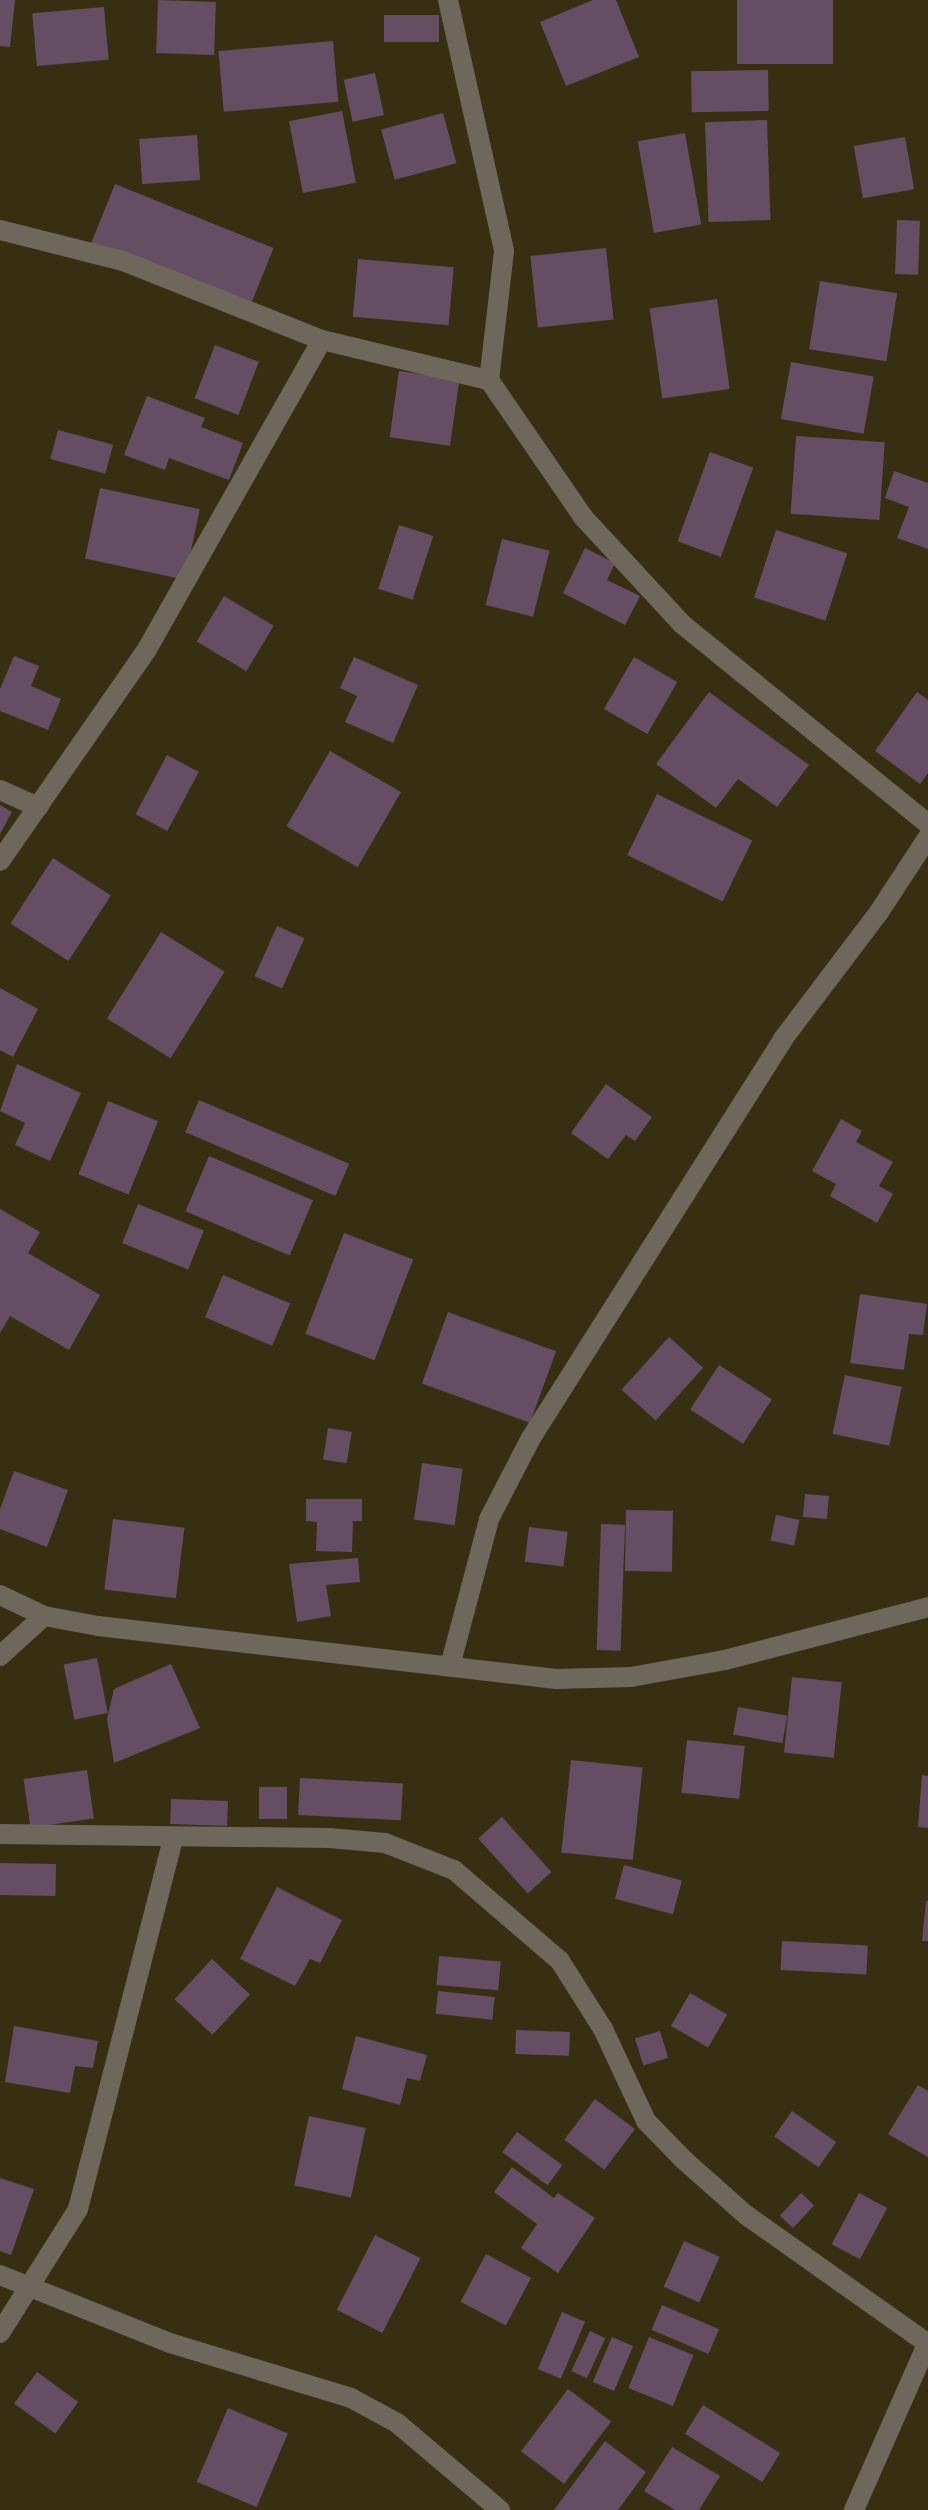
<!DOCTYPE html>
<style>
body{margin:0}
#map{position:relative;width:928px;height:2510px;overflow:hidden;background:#382e12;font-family:"PT Serif",serif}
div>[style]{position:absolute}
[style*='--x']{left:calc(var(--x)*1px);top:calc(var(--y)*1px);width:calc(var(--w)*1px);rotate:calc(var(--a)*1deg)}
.building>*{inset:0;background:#654e64;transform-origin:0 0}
.street>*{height:20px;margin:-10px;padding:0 10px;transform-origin:10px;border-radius:10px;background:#6f675b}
span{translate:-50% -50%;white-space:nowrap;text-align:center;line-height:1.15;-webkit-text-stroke:8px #382e12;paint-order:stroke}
</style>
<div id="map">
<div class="building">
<i style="clip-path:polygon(0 0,15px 0,10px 47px,0 46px)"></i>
<i style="left:158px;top:0;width:58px;height:53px;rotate:2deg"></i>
<i style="clip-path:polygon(593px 0,616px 0,639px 57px,566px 86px,540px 22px)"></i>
<i style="left:737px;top:0;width:96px;height:64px"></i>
<i style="left:104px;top:7px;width:53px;height:72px;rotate:85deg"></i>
<i style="left:439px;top:15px;width:27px;height:55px;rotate:90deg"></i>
<i style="left:333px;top:41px;width:61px;height:115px;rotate:85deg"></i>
<i style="left:768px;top:70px;width:41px;height:77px;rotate:89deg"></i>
<i style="left:375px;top:73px;width:43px;height:32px;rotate:78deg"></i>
<i style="left:342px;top:111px;width:73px;height:54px;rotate:79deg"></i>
<i style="left:443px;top:113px;width:52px;height:64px;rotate:75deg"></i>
<i style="left:767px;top:120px;width:100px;height:62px;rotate:88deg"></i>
<i style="left:685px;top:133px;width:93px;height:48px;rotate:80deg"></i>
<i style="left:197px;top:135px;width:45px;height:58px;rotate:86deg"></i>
<i style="left:905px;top:137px;width:53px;height:52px;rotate:80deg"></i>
<i style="left:115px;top:184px;width:171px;height:65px;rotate:22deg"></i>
<i style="left:897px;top:220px;width:23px;height:54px;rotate:2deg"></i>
<i style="left:606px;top:248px;width:72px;height:76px;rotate:84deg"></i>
<i style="left:358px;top:259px;width:96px;height:58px;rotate:5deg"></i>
<i style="left:820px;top:281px;width:78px;height:69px;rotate:9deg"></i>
<i style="left:717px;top:299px;width:91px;height:68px;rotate:82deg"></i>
<i style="left:215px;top:345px;width:47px;height:57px;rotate:21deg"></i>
<i style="left:791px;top:362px;width:84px;height:58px;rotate:10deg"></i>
<i style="left:399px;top:371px;width:61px;height:67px;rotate:8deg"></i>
<i style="clip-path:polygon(147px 396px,205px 418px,201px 427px,243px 443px,229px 480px,169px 458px,165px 470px,124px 455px)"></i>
<i style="left:58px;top:430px;width:57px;height:30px;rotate:15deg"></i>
<i style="left:796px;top:436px;width:89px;height:78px;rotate:4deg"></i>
<i style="left:710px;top:452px;width:46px;height:95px;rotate:20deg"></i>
<i style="clip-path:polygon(894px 471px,928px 483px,928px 549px,897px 538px,909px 507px,885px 498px)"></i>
<i style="left:100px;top:488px;width:102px;height:72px;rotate:12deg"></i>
<i style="left:399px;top:525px;width:36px;height:67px;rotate:18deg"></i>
<i style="left:776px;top:530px;width:75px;height:71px;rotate:18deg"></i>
<i style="left:502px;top:539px;width:49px;height:68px;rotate:14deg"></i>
<i style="clip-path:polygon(585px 548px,615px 563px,607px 580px,640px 596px,625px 625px,563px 593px)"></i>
<i style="left:224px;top:596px;width:58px;height:53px;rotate:31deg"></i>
<i style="clip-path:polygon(14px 656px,39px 666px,31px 686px,61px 699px,48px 730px,0 711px,0 689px)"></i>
<i style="clip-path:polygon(354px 657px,418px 685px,393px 743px,345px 722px,357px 696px,340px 688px)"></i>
<i style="left:634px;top:657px;width:50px;height:60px;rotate:30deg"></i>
<i style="clip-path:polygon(709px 692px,809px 765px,777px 807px,738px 779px,716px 808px,656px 764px)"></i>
<i style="clip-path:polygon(917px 692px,928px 700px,928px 773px,920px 784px,875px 751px)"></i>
<i style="left:330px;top:751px;width:82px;height:87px;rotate:30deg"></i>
<i style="left:167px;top:755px;width:36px;height:67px;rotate:28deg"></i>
<i style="left:657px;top:794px;width:106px;height:68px;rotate:26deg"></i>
<i style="clip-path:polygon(0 805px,12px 812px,0 834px)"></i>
<i style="left:53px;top:858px;width:69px;height:78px;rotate:33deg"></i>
<i style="left:277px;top:926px;width:30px;height:55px;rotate:24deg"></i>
<i style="left:161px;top:932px;width:75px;height:102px;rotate:32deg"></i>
<i style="clip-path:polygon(0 988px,38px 1009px,13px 1057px,0 1050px)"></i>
<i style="clip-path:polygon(17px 1064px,81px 1093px,50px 1161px,15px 1145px,25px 1123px,0 1111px)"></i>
<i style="clip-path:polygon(606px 1084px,652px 1117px,635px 1141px,626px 1135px,608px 1159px,571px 1133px)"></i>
<i style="left:199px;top:1100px;width:163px;height:35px;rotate:23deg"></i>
<i style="left:108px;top:1101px;width:54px;height:79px;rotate:22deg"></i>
<i style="clip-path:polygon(841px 1119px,862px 1131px,856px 1142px,893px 1162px,879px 1186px,893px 1194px,877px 1223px,830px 1196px,836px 1184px,812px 1171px)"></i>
<i style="left:209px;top:1156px;width:113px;height:60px;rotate:23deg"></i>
<i style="left:138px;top:1204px;width:71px;height:42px;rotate:22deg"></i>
<i style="clip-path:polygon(0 1209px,40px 1232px,28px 1253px,100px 1295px,69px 1350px,10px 1316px,0 1333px)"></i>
<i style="left:344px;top:1233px;width:74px;height:108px;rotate:21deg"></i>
<i style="left:223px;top:1275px;width:73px;height:46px;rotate:23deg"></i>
<i style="clip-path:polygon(860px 1294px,927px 1304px,923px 1335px,909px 1334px,904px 1370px,850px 1363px)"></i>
<i style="left:448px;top:1312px;width:115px;height:76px;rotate:20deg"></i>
<i style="left:669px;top:1337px;width:46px;height:71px;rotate:42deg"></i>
<i style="left:719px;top:1365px;width:63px;height:53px;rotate:33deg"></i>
<i style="left:845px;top:1375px;width:58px;height:60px;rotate:12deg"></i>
<i style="left:328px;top:1428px;width:24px;height:32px;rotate:9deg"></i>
<i style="left:422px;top:1463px;width:41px;height:57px;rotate:8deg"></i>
<i style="clip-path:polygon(14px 1471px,68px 1490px,47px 1547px,0 1529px,0 1509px)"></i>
<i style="left:805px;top:1494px;width:24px;height:23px;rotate:5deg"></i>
<i style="clip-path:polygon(306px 1499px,362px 1499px,362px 1521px,353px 1521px,352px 1552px,316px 1551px,317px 1522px,306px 1521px)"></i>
<i style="left:626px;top:1510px;width:47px;height:61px;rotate:1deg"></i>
<i style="left:776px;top:1515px;width:24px;height:26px;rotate:12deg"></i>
<i style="left:113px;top:1519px;width:72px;height:71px;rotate:7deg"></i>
<i style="left:601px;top:1524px;width:24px;height:126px;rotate:2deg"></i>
<i style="left:529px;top:1527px;width:39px;height:35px;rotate:7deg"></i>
<i style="clip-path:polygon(358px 1558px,360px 1582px,326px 1585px,331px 1616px,297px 1622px,289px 1564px)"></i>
<i style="left:97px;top:1658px;width:56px;height:34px;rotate:79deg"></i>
<i style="clip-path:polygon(171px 1664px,200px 1728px,114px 1763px,107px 1719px,114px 1689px)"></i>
<i style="left:792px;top:1677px;width:50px;height:76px;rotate:6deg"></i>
<i style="left:738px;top:1707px;width:50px;height:28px;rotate:10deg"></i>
<i style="left:687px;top:1740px;width:58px;height:53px;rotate:6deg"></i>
<i style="left:571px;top:1760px;width:72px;height:93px;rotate:6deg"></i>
<i style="left:87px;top:1770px;width:49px;height:64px;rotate:82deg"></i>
<i style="clip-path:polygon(922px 1775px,928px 1776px,928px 1828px,918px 1827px)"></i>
<i style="left:300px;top:1778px;width:103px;height:37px;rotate:3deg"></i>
<i style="left:259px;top:1787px;width:28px;height:32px"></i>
<i style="left:171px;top:1799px;width:57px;height:25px;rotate:2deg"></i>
<i style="left:502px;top:1817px;width:74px;height:32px;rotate:48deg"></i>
<i style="left:0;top:1863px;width:56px;height:32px;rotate:1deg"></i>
<i style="left:624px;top:1865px;width:60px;height:35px;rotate:15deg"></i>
<i style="clip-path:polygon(277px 1887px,342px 1920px,320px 1963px,310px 1959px,295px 1986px,240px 1959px)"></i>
<i style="clip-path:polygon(926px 1901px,928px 1901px,928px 1941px,922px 1941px)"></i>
<i style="left:782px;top:1941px;width:86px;height:29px;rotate:3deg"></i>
<i style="left:439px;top:1956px;width:62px;height:29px;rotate:5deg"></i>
<i style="left:212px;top:1959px;width:52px;height:55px;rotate:43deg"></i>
<i style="left:438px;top:1991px;width:57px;height:23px;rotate:6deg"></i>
<i style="left:690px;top:1993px;width:43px;height:38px;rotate:30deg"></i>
<i style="clip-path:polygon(14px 2026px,98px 2041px,93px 2068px,75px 2066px,70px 2093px,5px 2082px)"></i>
<i style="left:516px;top:2030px;width:54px;height:24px;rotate:2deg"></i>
<i style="left:660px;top:2031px;width:28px;height:26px;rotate:73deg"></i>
<i style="clip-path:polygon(356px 2036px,427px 2055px,420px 2081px,407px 2078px,400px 2105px,342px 2089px)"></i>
<i style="clip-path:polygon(918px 2085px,928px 2091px,928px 2157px,888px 2134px)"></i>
<i style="left:595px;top:2099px;width:50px;height:51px;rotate:37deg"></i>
<i style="left:792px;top:2111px;width:54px;height:31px;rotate:35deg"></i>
<i style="left:309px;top:2116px;width:58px;height:71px;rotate:12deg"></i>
<i style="left:517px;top:2132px;width:56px;height:25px;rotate:36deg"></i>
<i style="clip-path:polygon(512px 2167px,554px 2198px,558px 2193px,595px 2218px,558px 2273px,521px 2248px,537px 2224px,494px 2192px)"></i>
<i style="clip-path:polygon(0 2178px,34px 2189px,11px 2255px,0 2251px)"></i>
<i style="left:801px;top:2193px;width:18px;height:31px;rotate:43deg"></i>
<i style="left:859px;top:2193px;width:32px;height:58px;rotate:28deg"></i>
<i style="left:375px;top:2235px;width:51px;height:84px;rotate:27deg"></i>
<i style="left:684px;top:2241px;width:39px;height:50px;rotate:24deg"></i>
<i style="left:486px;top:2254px;width:51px;height:54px;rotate:28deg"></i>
<i style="left:662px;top:2305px;width:62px;height:27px;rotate:23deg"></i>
<i style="left:562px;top:2312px;width:25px;height:62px;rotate:23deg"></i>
<i style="left:590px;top:2331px;width:17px;height:44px;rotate:25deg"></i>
<i style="left:612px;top:2337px;width:23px;height:49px;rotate:23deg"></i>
<i style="left:649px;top:2337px;width:48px;height:55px;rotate:22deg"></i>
<i style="left:37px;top:2372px;width:51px;height:39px;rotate:36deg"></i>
<i style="left:568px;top:2389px;width:54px;height:78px;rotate:37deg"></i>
<i style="left:703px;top:2405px;width:91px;height:34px;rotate:32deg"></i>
<i style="left:228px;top:2408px;width:65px;height:80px;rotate:23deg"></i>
<i style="clip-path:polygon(605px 2441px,646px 2472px,618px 2510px,554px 2510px)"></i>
<i style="clip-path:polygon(672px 2447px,720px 2476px,699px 2510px,675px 2510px,644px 2491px)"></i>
</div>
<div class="street">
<i style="--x:448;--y:0;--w:257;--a:77.4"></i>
<i style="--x:504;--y:251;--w:130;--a:96.6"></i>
<i style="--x:0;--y:230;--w:127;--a:14.1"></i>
<i style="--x:123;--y:261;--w:214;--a:21.7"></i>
<i style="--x:322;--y:340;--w:172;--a:13.5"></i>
<i style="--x:489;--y:380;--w:166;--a:55.5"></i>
<i style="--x:583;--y:517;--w:146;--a:47.2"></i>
<i style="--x:682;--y:624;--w:317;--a:39.1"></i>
<i style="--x:0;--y:790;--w:42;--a:24.1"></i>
<i style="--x:0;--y:861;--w:256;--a:-55.2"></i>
<i style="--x:146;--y:651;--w:357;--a:-60.5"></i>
<i style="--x:0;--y:1595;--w:49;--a:25.5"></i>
<i style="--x:44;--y:1616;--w:55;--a:10.5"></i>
<i style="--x:98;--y:1626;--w:461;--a:6.6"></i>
<i style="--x:556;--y:1679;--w:75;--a:-1.5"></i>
<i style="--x:631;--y:1677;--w:96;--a:-10.3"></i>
<i style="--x:725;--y:1660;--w:210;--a:-14.6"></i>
<i style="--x:0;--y:1656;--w:59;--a:-42.3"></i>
<i style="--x:450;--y:1666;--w:152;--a:-75.1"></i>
<i style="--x:489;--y:1519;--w:91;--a:-62.6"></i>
<i style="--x:531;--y:1438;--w:472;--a:-57.7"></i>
<i style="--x:783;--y:1039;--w:159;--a:-52.9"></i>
<i style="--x:879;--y:912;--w:90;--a:-56.8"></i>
<i style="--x:0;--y:1834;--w:329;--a:0.7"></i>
<i style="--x:329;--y:1838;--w:56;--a:5.1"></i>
<i style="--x:385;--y:1843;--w:74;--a:21.4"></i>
<i style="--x:454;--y:1870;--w:140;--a:40.6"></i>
<i style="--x:560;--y:1961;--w:80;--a:57.7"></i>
<i style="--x:603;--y:2029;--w:102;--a:64.9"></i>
<i style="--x:646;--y:2121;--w:54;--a:45.7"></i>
<i style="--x:684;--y:2160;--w:83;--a:41.6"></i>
<i style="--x:746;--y:2215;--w:223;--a:35.3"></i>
<i style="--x:0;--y:2275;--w:183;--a:21.8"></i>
<i style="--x:170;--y:2343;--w:189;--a:16.9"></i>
<i style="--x:351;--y:2398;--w:52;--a:28.5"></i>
<i style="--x:397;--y:2423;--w:135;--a:40.2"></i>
<i style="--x:0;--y:2333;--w:146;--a:-57.8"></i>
<i style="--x:78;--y:2209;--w:383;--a:-75.6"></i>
<i style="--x:854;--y:2510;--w:184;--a:-66.2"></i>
</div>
</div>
